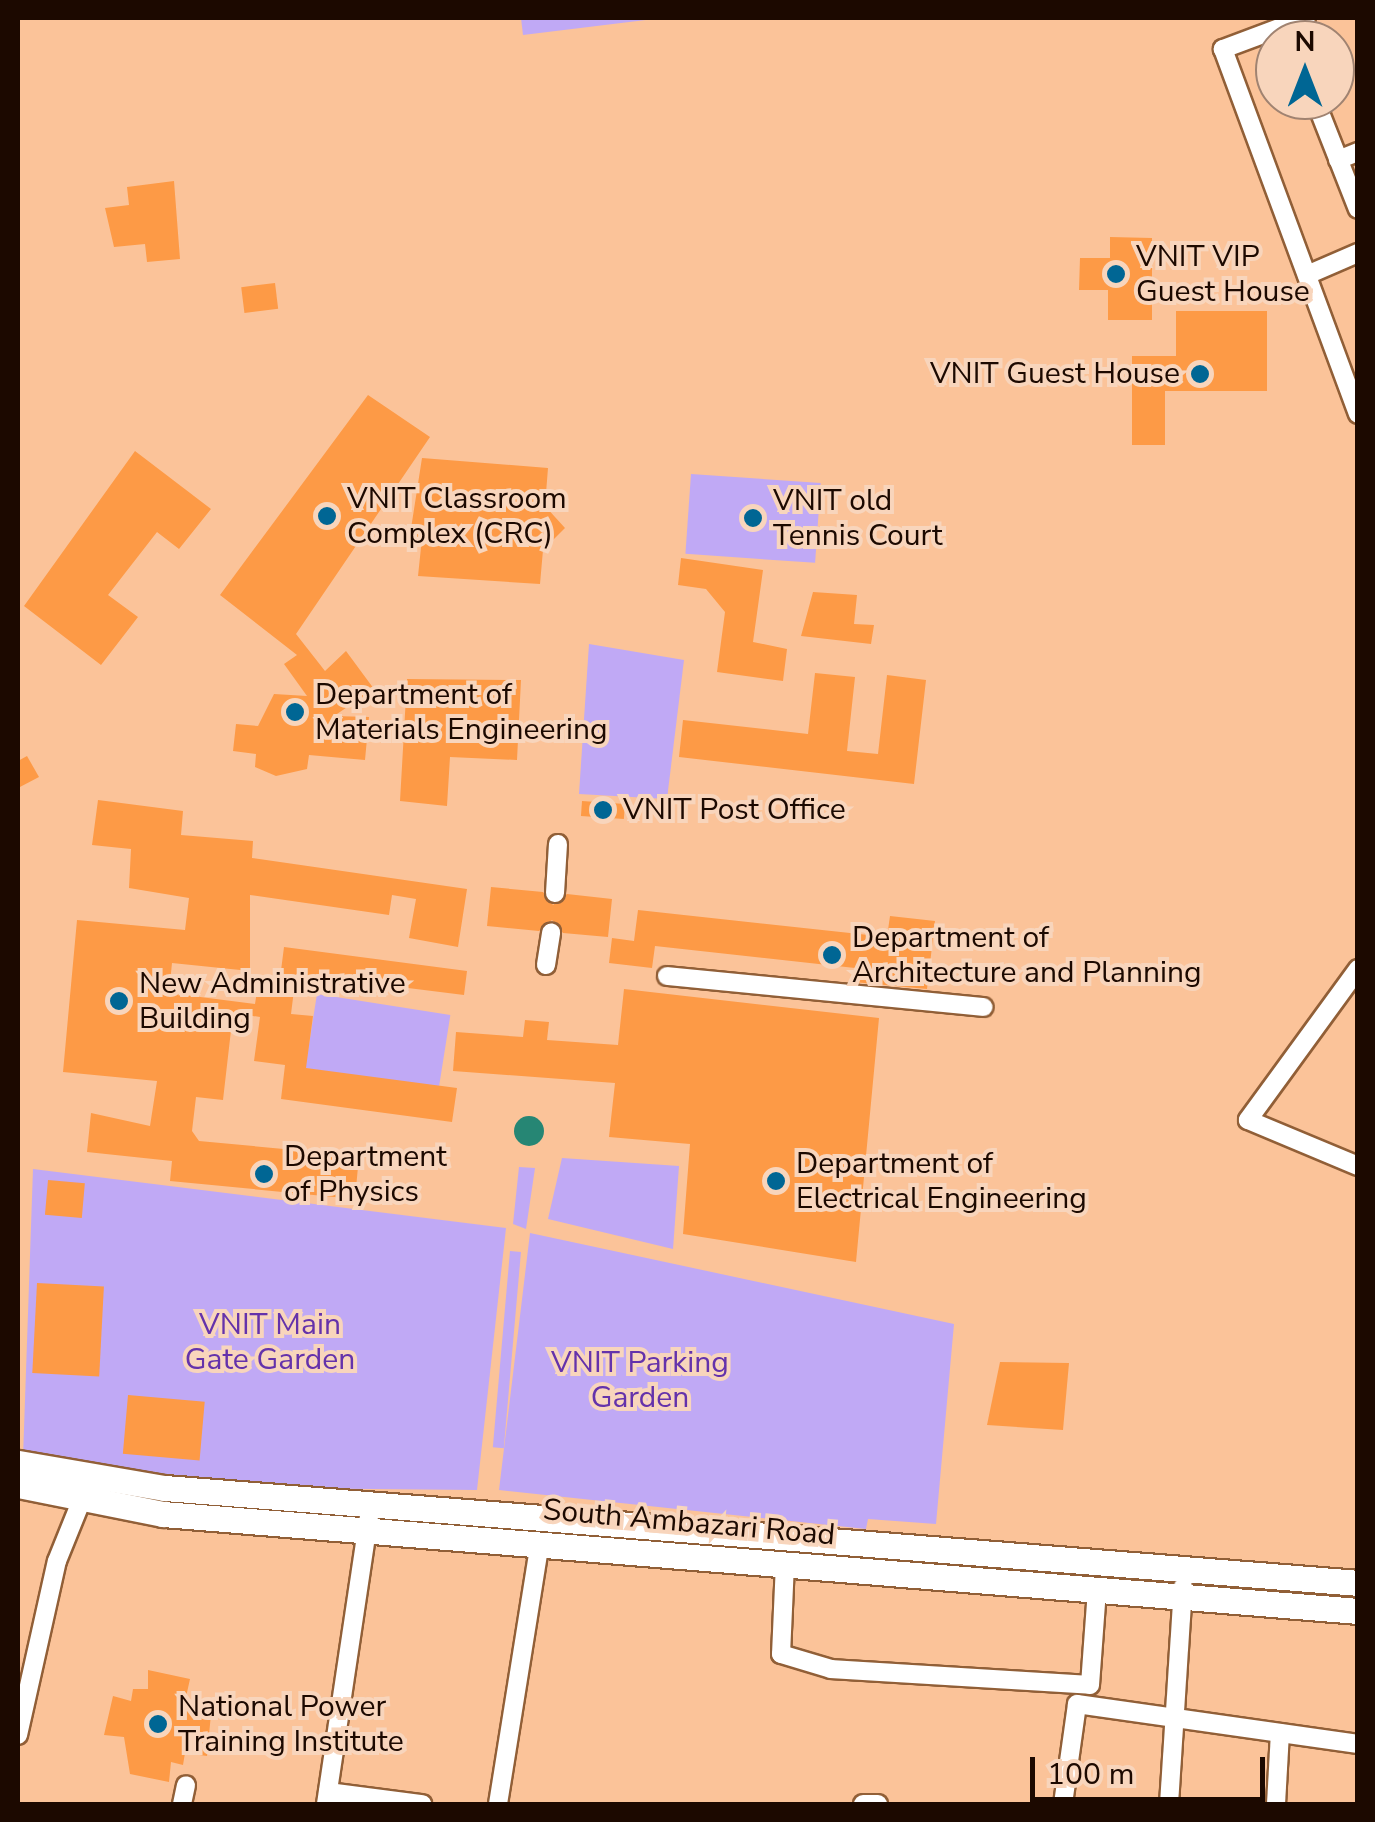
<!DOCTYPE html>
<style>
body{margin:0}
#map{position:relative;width:1375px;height:1822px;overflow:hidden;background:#fbc399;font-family:"Nunito Sans",sans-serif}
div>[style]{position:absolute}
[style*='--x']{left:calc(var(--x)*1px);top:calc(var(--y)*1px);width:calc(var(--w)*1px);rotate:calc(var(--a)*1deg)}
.green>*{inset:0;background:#c0a9f5;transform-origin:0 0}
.water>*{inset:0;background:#268674}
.round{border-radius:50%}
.building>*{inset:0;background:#fd9a46;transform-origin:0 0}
.roads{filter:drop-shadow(2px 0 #915f37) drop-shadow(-2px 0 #915f37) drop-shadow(0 2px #915f37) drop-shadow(0 -2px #915f37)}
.street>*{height:18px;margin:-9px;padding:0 9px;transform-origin:9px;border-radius:9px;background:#fff}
.secondary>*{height:25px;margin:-12.5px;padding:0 12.5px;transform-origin:12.5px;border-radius:12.5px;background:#fff}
.dots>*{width:28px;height:28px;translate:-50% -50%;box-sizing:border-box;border:5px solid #f8d5bc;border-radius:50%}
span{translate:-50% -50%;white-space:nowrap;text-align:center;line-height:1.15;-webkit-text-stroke:8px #f8d5bc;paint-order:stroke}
.poi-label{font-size:30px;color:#1c0900}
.left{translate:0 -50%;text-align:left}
.right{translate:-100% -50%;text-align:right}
.park-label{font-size:30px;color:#6432ab}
.street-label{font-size:30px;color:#1c0900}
.frame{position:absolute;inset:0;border:20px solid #1c0900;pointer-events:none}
.north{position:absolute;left:1255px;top:20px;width:100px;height:100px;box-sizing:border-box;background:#f8d5bc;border:2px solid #a08371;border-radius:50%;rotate:0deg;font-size:28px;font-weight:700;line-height:40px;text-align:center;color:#1c0900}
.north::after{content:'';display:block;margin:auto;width:35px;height:45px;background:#006694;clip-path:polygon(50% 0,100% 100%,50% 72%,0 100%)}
.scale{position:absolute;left:1030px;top:1757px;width:235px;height:45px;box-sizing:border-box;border:5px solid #1c0900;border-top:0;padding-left:12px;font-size:30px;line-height:35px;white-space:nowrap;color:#1c0900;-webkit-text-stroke:8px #f8d5bc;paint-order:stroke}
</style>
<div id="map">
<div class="green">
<i style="clip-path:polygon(521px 18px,662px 18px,523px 35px)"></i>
<i style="left:691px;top:474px;width:130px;height:80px;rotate:4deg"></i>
<i style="clip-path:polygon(589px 644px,684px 660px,667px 799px,579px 794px)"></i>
<i style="left:317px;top:994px;width:135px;height:75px;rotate:9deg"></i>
<i style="clip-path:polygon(562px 1158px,679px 1166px,673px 1249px,548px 1219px)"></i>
<i style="clip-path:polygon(519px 1167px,535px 1168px,526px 1229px,513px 1224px)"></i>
<i style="clip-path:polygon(33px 1169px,506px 1228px,477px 1490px,264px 1488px,23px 1458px)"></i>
<i style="clip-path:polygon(530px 1233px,954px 1324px,936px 1524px,868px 1519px,866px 1529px,499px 1490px)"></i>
<i style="left:510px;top:1251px;width:11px;height:197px;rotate:5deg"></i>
</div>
<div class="water">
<i class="round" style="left:514px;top:1116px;width:30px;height:30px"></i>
</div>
<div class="building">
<i style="clip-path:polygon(174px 181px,180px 259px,147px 262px,145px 244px,114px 247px,105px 208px,129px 205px,127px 187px)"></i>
<i style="clip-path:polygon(1110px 237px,1152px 238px,1152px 320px,1108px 320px,1108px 290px,1079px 290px,1080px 258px,1110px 258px)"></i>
<i style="left:275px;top:283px;width:26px;height:34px;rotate:83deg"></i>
<i style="clip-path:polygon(1176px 311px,1267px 311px,1267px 391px,1165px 391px,1165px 445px,1132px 445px,1132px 356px,1176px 356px)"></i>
<i style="clip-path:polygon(368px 395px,430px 437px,296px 634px,325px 671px,346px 651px,374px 689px,334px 716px,369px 717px,365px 760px,309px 755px,307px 769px,276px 776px,255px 767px,256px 754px,233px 751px,236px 724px,258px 726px,274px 694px,307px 696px,284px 664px,297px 655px,220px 595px)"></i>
<i style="clip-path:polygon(135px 451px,211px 509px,179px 549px,157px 532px,108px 595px,138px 617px,101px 665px,24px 606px)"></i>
<i style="clip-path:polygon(422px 458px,548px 468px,545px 506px,565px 528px,543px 550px,540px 584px,418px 576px,422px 538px,410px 535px)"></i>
<i style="clip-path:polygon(681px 558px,763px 570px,753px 642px,787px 649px,783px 681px,717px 672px,725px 612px,706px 589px,678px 585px)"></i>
<i style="clip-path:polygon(813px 592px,857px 595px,854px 624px,874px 625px,871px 644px,801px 636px)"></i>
<i style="clip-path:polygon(815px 673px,855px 677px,847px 751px,878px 754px,887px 675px,926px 680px,914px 784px,679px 757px,683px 720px,808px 734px)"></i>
<i style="clip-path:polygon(407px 679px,521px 680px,517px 760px,450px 757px,447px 806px,400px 801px)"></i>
<i style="clip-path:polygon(27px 756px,39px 777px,18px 788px,18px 761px)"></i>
<i style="clip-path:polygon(98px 800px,183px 811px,181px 835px,253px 841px,252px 858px,467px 889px,458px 947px,409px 938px,416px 899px,392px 895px,389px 915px,250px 895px,250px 971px,172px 963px,169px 993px,255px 1004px,257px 991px,278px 994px,284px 947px,467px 971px,464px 995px,296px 974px,291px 1014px,313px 1016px,306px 1068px,457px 1088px,452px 1122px,281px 1099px,285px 1065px,254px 1061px,260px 1017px,233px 1013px,223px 1100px,196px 1097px,192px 1131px,199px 1141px,359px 1156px,355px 1199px,170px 1181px,172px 1161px,87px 1152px,91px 1113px,150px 1126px,157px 1081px,63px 1072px,77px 920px,185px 930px,189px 898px,129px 888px,131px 849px,92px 845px)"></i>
<i style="left:582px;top:801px;width:43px;height:15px;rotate:4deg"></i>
<i style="clip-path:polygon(491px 887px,543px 892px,553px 905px,567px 894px,612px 899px,608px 937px,563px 933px,552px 920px,539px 931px,487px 926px)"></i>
<i style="clip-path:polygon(638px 910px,887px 937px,890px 916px,935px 921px,927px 989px,854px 982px,855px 968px,655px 946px,652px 968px,609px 963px,612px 938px,634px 941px)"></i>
<i style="clip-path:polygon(624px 989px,879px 1018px,856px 1262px,683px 1234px,690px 1144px,609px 1137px,615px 1083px,453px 1071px,456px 1032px,523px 1037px,525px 1020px,549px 1022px,547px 1040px,618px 1045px)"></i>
<i style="left:48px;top:1180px;width:37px;height:35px;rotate:5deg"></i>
<i style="left:37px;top:1283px;width:67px;height:90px;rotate:3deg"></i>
<i style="clip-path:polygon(1000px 1362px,1069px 1363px,1063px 1430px,987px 1425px)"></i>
<i style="left:128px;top:1395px;width:77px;height:59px;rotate:5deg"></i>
<i style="clip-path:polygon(148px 1670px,190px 1679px,186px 1697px,211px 1714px,207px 1756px,185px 1753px,183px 1765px,171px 1762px,169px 1782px,130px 1774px,124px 1737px,104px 1735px,113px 1696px,131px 1701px,133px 1689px,148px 1689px)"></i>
</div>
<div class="roads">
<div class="street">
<i style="--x:1306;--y:18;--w:89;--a:159.5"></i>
<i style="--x:1223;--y:49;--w:389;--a:69.7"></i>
<i style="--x:1315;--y:100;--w:117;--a:68.5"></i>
<i style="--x:1338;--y:160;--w:22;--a:-22"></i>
<i style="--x:1307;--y:275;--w:56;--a:-23.3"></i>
<i style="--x:555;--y:893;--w:49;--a:-86.5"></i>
<i style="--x:546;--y:965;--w:33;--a:-81"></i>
<i style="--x:1358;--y:969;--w:187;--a:126.1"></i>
<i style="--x:1248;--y:1120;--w:119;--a:22.7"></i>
<i style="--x:667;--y:976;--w:318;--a:5.6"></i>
<i style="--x:785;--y:1563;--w:91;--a:92.5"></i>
<i style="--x:781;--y:1654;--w:52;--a:16.7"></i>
<i style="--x:831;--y:1669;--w:259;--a:3.5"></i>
<i style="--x:1090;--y:1685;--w:95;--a:-85.8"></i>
<i style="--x:18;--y:1735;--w:178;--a:-77.4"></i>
<i style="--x:57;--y:1561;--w:67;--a:-68"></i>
<i style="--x:328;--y:1792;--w:95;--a:7.3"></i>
<i style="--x:182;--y:1804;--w:19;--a:-78"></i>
<i style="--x:326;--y:1804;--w:303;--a:-81.5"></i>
<i style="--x:498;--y:1804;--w:264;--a:-80.9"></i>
<i style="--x:863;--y:1804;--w:15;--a:0"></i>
<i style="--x:1063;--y:1804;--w:101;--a:-82"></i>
<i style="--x:1077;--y:1704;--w:284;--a:8.1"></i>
<i style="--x:1169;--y:1804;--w:218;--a:-86.3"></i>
<i style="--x:1276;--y:1804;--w:71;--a:-86.8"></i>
</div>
<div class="secondary">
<i style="--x:18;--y:1463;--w:149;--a:9.7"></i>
<i style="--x:165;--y:1488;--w:1197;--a:4.55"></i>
<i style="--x:18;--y:1485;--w:148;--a:11.3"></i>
<i style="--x:163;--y:1514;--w:1199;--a:4.64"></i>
</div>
</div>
<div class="dots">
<i style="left:1116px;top:274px;background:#006694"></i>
<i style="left:1200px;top:374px;background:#006694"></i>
<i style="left:327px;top:516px;background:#006694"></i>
<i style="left:753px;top:518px;background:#006694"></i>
<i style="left:295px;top:712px;background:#006694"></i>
<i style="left:603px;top:810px;background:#006694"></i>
<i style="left:832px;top:955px;background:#006694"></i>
<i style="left:119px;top:1001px;background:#006694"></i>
<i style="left:264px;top:1174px;background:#006694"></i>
<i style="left:776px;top:1181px;background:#006694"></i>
<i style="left:158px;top:1724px;background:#006694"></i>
</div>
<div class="poi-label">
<span class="left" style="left:1136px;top:274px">VNIT VIP<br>Guest House</span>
<span class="right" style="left:1180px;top:374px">VNIT Guest House</span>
<span class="left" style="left:347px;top:516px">VNIT Classroom<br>Complex (CRC)</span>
<span class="left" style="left:773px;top:518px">VNIT old<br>Tennis Court</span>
<span class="left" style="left:315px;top:712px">Department of<br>Materials Engineering</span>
<span class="left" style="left:623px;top:810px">VNIT Post Office</span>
<span class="left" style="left:852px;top:955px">Department of<br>Architecture and Planning</span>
<span class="left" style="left:139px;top:1001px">New Administrative<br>Building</span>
<span class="left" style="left:284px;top:1174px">Department<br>of Physics</span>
<span class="left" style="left:796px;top:1181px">Department of<br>Electrical Engineering</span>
<span class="left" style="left:178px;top:1724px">National Power<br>Training Institute</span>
</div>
<div class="park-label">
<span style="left:270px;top:1342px">VNIT Main<br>Gate Garden</span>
<span style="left:640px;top:1380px">VNIT Parking<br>Garden</span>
</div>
<div class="street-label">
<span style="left:689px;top:1523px;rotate:5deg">South Ambazari Road</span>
</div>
<div class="frame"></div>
<div class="north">N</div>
<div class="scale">100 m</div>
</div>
